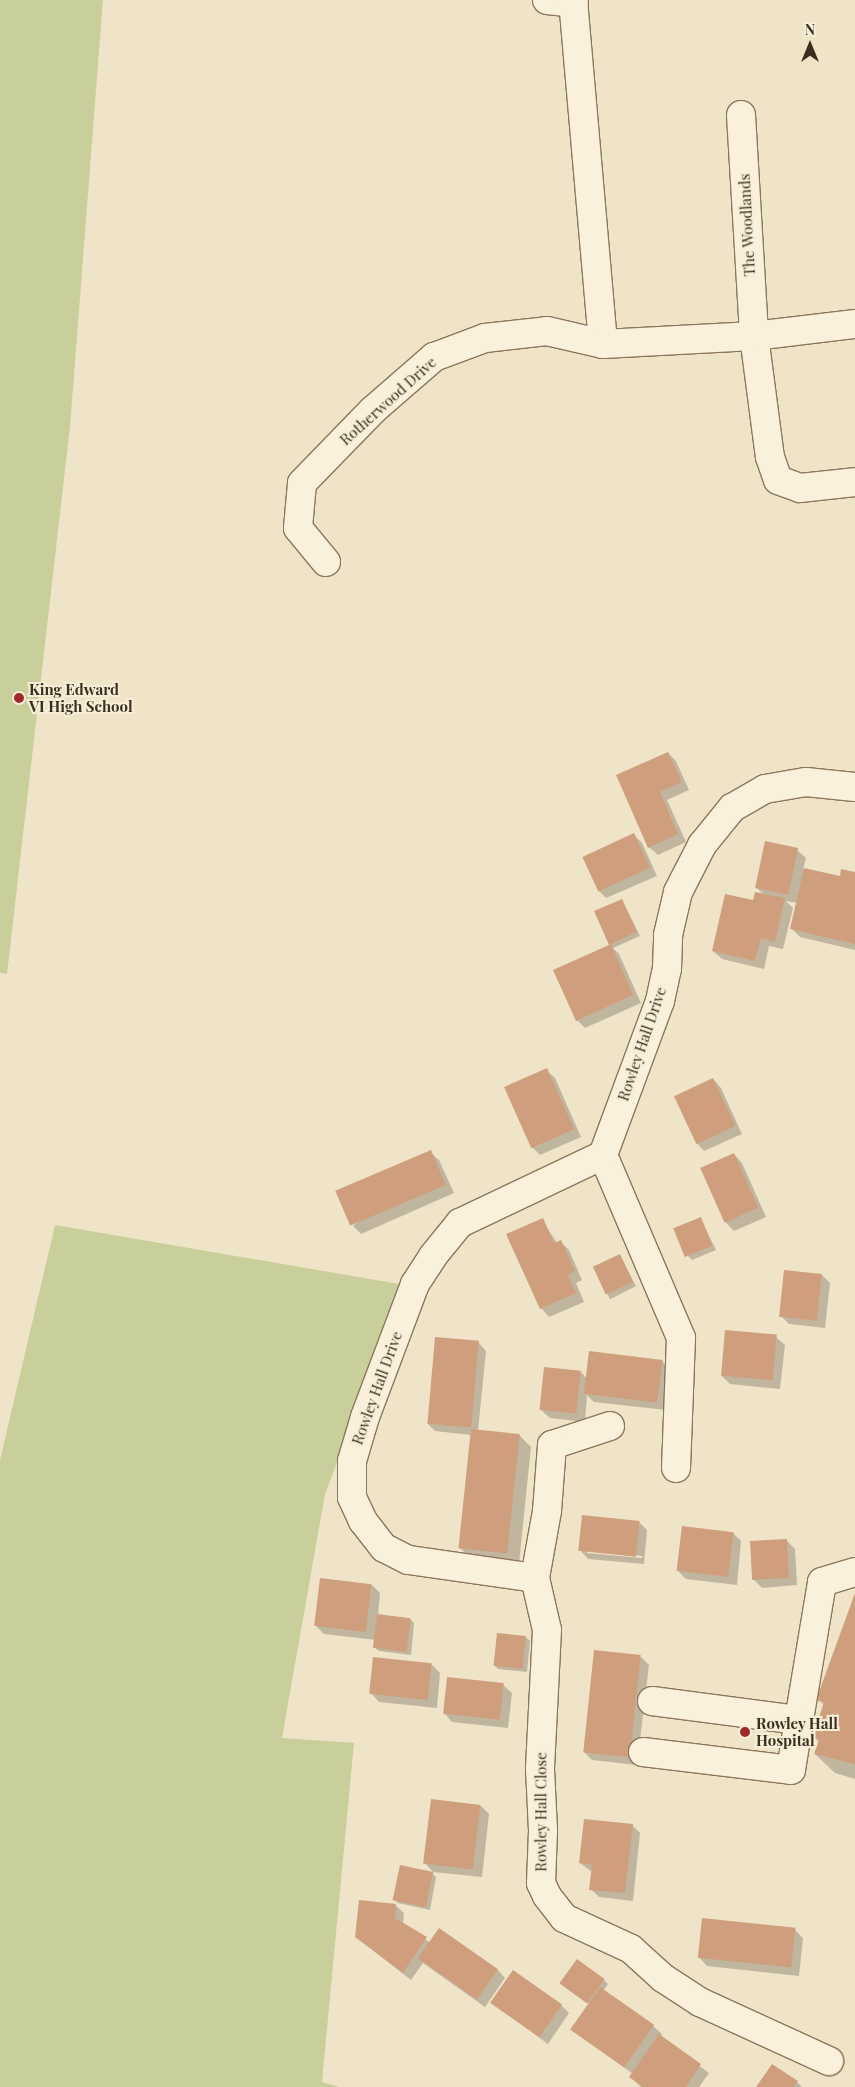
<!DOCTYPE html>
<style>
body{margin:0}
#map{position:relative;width:855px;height:2087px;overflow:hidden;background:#f0e4c8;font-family:"Playfair Display",serif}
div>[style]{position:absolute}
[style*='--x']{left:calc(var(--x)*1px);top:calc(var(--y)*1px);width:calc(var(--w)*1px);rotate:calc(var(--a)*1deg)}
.green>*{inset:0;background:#c9cf9b}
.shadow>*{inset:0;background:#0003;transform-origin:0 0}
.building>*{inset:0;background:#cf9f7d;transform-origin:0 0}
.roads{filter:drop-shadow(1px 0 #8d765c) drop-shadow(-1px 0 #8d765c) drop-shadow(0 1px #8d765c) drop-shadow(0 -1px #8d765c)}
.minor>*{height:28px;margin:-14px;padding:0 14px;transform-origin:14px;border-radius:14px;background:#faf1dc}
.dots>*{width:14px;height:14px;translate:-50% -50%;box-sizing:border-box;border:2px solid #f7eed8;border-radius:50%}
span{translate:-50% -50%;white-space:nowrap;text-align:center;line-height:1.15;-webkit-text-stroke:4px #f7eed8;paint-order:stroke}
.street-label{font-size:15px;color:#3d2e20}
.poi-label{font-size:15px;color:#3d2e20;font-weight:700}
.left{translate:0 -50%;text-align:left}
.north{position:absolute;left:785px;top:20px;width:50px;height:50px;-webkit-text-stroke:4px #f7eed8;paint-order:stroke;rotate:0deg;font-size:14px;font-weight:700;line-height:20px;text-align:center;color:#3d2e20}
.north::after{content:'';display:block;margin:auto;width:18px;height:22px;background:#3d2e20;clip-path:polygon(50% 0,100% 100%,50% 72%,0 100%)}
</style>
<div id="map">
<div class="green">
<i style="clip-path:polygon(0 0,103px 0,70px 427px,7px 974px,0 973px)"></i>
<i style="clip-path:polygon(55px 1225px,405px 1285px,325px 1494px,282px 1738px,354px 1743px,322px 2082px,339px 2087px,0 2087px,0 1460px)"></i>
</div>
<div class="shadow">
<i style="clip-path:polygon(668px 753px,676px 761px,689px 790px,667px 800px,686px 842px,658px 855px,649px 847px,617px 776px)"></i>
<i style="clip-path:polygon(634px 835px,642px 843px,657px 876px,606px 898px,598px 890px)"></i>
<i style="clip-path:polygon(797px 850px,806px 858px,803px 869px,841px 878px,855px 873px,855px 950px,800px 937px,792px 929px,798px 903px,786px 901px,793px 908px,783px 949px,769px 946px,764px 969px,722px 959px,713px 951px,764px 895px,756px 887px)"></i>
<i style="clip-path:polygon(622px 900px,640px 936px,613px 948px,619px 954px,641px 1003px,585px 1028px,577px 1020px,611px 945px)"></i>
<i style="clip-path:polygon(546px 1070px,555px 1078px,581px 1137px,540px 1155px,532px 1147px)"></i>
<i style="clip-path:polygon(713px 1079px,721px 1088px,742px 1134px,704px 1151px,696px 1142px)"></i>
<i style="clip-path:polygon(430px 1152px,439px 1160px,454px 1193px,361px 1234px,353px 1226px)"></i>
<i style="clip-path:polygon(734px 1154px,742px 1163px,766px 1217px,734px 1231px,726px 1223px)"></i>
<i style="clip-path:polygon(700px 1218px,716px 1250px,692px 1260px,688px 1256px)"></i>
<i style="clip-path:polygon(542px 1220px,557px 1243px,560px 1241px,569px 1250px,582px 1280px,576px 1283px,584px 1302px,549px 1317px,541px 1308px)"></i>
<i style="left:620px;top:1255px;width:35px;height:29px;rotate:63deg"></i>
<i style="clip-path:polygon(822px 1275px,830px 1283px,825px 1328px,789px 1324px,781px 1316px)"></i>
<i style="clip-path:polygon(776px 1337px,785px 1345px,780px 1389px,730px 1384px,722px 1376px)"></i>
<i style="clip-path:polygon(478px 1342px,486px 1351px,478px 1431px,519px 1435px,531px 1447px,519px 1564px,472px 1559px,459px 1547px,471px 1435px,435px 1431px,427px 1423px)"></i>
<i style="clip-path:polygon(662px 1361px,670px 1369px,666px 1410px,594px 1402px,587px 1395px,585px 1422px,550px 1418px,541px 1410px,581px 1372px,587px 1379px)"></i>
<i style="clip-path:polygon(evenodd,639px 1522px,647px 1530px,644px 1564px,588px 1559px,580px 1550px,639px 1522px,587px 1550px,642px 1556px,642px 1558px,587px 1553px,587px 1550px)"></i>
<i style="clip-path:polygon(733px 1533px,741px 1541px,737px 1585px,686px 1579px,678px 1571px)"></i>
<i style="clip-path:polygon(787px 1541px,795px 1549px,797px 1585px,762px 1588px,753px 1579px)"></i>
<i style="clip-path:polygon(372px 1585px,380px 1593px,378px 1616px,410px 1619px,414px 1623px,411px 1655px,379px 1651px,375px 1648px,376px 1640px,324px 1634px,316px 1626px)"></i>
<i style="clip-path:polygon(855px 1595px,855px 1779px,835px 1773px,815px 1754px,819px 1742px,814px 1737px,824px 1705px,818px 1699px)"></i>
<i style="clip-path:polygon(526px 1637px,530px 1641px,527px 1672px,498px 1669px,494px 1665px)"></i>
<i style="clip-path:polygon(641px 1657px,649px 1665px,637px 1765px,592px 1760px,584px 1752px)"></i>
<i style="clip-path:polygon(432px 1665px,440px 1673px,437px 1708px,379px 1702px,371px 1693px)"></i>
<i style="clip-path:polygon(503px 1685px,512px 1693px,508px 1728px,452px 1722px,444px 1713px)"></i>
<i style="clip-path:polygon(481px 1806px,489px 1814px,482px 1877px,433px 1872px,425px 1863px)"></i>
<i style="clip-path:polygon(632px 1825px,640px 1833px,633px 1901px,599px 1897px,591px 1889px,592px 1872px,580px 1863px)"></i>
<i style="clip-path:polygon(432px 1873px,436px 1877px,430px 1910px,398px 1903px,394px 1899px)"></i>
<i style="clip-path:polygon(395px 1905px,404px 1913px,403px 1924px,431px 1943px,497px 1969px,505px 1978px,485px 2007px,423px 1963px,411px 1980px,356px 1937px)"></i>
<i style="clip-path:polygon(795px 1930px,803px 1938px,799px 1976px,707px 1966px,699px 1957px)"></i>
<i style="clip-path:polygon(604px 1980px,608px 1984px,603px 1991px,653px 2026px,662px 2034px,660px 2037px,709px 2073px,699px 2087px,641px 2087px,631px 2077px,633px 2074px,572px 2030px,590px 2005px,561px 1984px)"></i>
<i style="clip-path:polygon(492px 2003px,561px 2005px,569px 2013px,548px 2044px)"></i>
<i style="clip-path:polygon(797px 2082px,802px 2087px,757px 2087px)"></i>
</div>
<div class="building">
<i style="clip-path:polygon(668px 752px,682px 782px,660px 792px,678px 834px,648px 848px,616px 775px)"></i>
<i style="left:634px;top:833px;width:38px;height:57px;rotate:65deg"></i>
<i style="left:765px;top:841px;width:34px;height:48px;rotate:12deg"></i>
<i style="clip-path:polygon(804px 868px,840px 876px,841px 869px,855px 872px,855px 944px,790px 929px)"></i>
<i style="clip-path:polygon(755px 892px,785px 898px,775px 942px,761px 938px,755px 961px,712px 951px,725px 894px,753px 900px)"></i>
<i style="clip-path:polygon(622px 899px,637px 932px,611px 944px,633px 995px,576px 1021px,553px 970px,609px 945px,594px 911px)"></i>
<i style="left:547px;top:1068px;width:67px;height:47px;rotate:66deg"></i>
<i style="left:713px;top:1078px;width:53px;height:43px;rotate:65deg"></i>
<i style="left:431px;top:1150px;width:38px;height:104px;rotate:67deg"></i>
<i style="left:734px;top:1153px;width:60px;height:37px;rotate:66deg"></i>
<i style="left:701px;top:1217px;width:31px;height:30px;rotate:68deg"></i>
<i style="clip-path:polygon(543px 1218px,554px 1243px,561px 1240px,575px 1271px,568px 1275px,576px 1293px,540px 1309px,506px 1234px)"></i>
<i style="left:620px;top:1254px;width:31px;height:30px;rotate:65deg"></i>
<i style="left:784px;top:1270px;width:38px;height:47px;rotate:6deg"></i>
<i style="left:725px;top:1330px;width:52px;height:46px;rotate:5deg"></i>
<i style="left:435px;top:1337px;width:44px;height:87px;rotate:5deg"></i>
<i style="left:589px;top:1351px;width:74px;height:43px;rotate:7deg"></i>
<i style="left:544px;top:1367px;width:37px;height:43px;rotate:6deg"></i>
<i style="left:471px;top:1429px;width:49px;height:120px;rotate:6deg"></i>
<i style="left:582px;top:1515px;width:58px;height:36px;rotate:6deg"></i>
<i style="left:682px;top:1526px;width:52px;height:45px;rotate:7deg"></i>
<i style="left:787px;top:1539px;width:39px;height:37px;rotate:87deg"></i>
<i style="left:320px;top:1578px;width:52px;height:48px;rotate:7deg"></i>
<i style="clip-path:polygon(855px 1593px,855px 1764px,814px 1754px,819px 1740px,813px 1737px,824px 1702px,816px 1700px)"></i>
<i style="left:377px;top:1614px;width:34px;height:34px;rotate:7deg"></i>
<i style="left:497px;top:1633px;width:29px;height:33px;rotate:6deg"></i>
<i style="left:594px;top:1650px;width:47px;height:103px;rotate:6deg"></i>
<i style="left:373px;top:1657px;width:59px;height:37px;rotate:6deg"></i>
<i style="left:447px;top:1677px;width:57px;height:37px;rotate:6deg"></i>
<i style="left:431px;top:1799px;width:50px;height:65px;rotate:7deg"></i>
<i style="clip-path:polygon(584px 1819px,633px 1824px,625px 1893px,589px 1890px,592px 1865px,579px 1863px)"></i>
<i style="left:400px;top:1865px;width:34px;height:36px;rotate:12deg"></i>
<i style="clip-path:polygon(359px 1900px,396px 1904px,395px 1918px,427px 1937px,403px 1973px,355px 1937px)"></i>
<i style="left:702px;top:1918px;width:94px;height:40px;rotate:6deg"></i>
<i style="left:439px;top:1928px;width:72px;height:37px;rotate:35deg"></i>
<i style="left:577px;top:1959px;width:34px;height:30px;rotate:36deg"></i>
<i style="left:513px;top:1970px;width:60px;height:40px;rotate:35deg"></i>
<i style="left:600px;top:1987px;width:66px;height:52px;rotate:35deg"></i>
<i style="clip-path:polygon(659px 2034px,701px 2064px,686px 2087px,643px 2087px,629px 2077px)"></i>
<i style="clip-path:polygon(772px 2064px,798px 2081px,794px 2087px,756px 2087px)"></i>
</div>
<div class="roads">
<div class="minor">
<i style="--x:547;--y:0;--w:27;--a:6"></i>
<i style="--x:573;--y:0;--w:345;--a:85"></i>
<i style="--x:741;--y:115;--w:221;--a:86.6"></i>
<i style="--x:754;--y:336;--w:122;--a:82.5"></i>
<i style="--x:770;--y:457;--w:24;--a:71"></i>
<i style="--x:778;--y:480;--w:23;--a:20"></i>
<i style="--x:800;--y:488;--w:55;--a:-6.2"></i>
<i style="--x:326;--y:562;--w:44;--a:-129.5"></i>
<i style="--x:298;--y:528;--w:45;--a:-84.9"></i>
<i style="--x:302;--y:483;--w:102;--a:-45.8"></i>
<i style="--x:373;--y:410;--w:81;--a:-41"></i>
<i style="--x:434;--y:357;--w:54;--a:-20.4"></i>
<i style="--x:485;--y:338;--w:62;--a:-6.4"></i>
<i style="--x:547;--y:331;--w:57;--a:13.1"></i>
<i style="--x:603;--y:344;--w:151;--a:-3"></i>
<i style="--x:754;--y:336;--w:102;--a:-6.8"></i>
<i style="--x:603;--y:1155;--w:199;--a:66.9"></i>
<i style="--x:681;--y:1338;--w:130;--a:92.2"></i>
<i style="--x:610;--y:1426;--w:61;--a:161.9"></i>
<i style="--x:552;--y:1445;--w:66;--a:94.3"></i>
<i style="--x:547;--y:1511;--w:68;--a:100.2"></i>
<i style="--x:535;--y:1578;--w:128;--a:-171.9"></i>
<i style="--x:408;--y:1560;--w:27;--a:-153"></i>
<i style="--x:384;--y:1548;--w:34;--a:-128"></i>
<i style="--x:363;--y:1521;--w:26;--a:-115"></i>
<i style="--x:352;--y:1497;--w:36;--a:-90"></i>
<i style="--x:352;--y:1461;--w:46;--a:-73.5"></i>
<i style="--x:365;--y:1417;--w:142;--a:-69.4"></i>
<i style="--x:415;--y:1284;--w:33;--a:-57"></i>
<i style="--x:433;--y:1256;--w:43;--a:-50.7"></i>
<i style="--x:460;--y:1223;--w:158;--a:-25.4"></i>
<i style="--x:603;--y:1155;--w:164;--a:-69.7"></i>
<i style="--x:660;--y:1001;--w:33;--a:-78"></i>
<i style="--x:667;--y:969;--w:34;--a:-88"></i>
<i style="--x:668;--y:935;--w:44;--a:-76.9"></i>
<i style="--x:678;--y:892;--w:53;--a:-62.9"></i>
<i style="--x:702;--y:845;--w:48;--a:-51"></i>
<i style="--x:732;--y:808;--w:38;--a:-30"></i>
<i style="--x:765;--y:789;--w:42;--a:-9.7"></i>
<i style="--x:806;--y:782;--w:49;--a:5.8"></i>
<i style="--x:535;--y:1578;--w:53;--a:77"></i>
<i style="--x:547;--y:1630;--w:139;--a:92.9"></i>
<i style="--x:540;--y:1769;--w:62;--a:87.2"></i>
<i style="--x:543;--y:1831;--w:52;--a:92.2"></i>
<i style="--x:541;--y:1883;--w:14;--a:65"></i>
<i style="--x:547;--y:1896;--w:28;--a:52"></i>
<i style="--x:564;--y:1918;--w:74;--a:24.8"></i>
<i style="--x:631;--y:1949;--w:43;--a:42.2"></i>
<i style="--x:663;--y:1978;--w:44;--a:33"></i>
<i style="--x:700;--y:2002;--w:142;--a:24.6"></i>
<i style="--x:652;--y:1701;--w:148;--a:7.4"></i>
<i style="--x:799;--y:1720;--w:140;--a:-80.5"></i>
<i style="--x:822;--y:1582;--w:34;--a:-17"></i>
<i style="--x:643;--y:1752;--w:149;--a:6.9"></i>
<i style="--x:791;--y:1770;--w:51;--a:-80.9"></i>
</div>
</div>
<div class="dots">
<i style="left:19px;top:698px;background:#9e2a2b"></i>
<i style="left:745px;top:1732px;background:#9e2a2b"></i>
</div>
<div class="street-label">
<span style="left:747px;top:225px;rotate:-93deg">The Woodlands</span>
<span style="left:388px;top:401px;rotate:-42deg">Rotherwood Drive</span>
<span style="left:642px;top:1044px;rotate:-71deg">Rowley Hall Drive</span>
<span style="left:377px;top:1388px;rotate:-70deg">Rowley Hall Drive</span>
<span style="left:541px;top:1812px;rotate:-90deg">Rowley Hall Close</span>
</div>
<div class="poi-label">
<span class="left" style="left:29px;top:698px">King Edward<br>VI High School</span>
<span class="left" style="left:756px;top:1732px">Rowley Hall<br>Hospital</span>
</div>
<div class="north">N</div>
</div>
